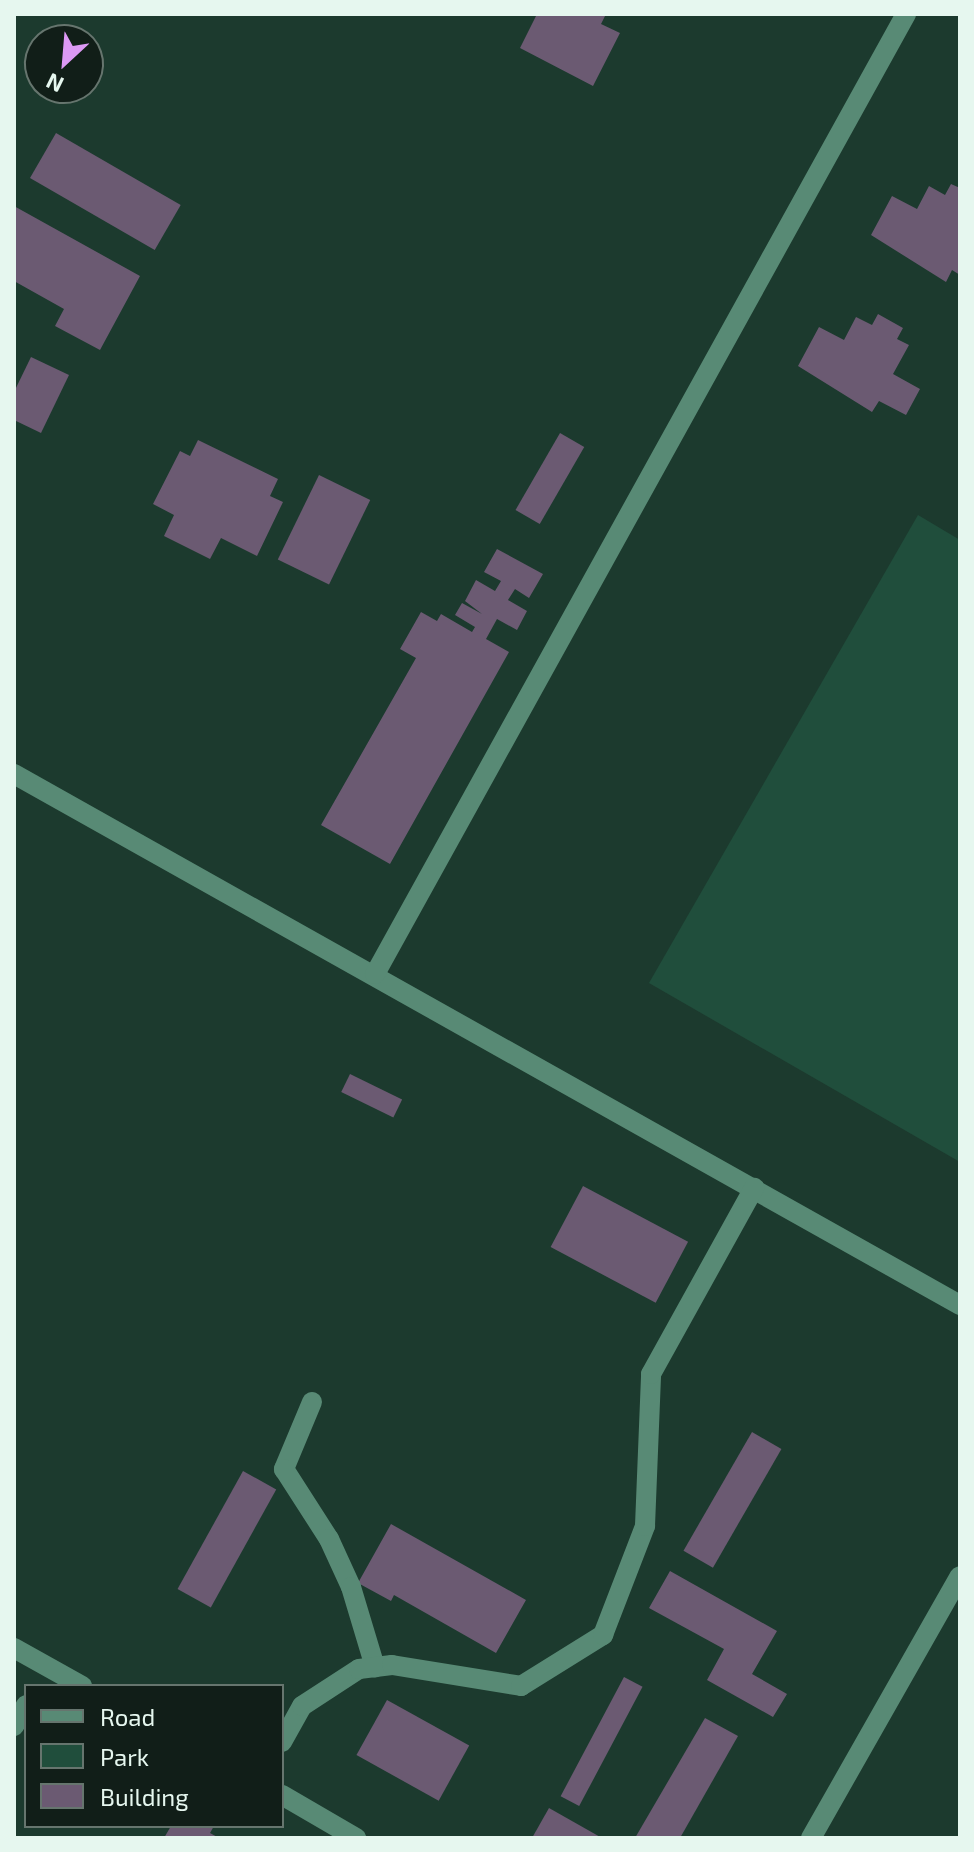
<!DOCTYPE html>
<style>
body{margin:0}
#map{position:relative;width:974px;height:1852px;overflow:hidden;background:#1c3a2e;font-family:"Exo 2",sans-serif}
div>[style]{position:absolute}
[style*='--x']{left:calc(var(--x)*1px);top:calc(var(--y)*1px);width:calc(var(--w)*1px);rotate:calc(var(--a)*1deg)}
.green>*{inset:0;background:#204e3c}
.building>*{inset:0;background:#6b5a72;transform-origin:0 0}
.minor>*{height:20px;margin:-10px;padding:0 10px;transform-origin:10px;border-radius:10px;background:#588a75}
span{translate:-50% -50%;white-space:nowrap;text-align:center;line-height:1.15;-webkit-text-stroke:7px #111e18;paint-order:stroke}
.frame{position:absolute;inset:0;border:16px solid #e6f7ef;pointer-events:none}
.legend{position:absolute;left:24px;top:1684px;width:260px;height:144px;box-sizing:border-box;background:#111e18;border:2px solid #66756e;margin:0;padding:10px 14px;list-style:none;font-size:24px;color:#e6f7ef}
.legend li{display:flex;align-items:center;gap:16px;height:40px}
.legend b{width:40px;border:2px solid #66756e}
.north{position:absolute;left:24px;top:24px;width:80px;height:80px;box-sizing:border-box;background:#111e18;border:2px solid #66756e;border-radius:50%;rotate:206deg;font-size:22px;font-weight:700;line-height:32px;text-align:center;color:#e6f7ef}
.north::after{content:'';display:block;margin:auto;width:28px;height:36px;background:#dc99f4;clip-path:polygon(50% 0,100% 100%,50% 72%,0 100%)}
</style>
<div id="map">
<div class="green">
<i style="clip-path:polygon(918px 515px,960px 540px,960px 1162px,649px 983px)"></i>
</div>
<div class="building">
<i style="clip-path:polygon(537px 14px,606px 14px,601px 24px,620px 33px,593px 86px,520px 48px)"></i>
<i style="left:56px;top:133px;width:144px;height:52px;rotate:30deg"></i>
<i style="clip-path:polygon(951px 184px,960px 188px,960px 275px,952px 270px,946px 282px,871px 235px,892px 196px,917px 209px,929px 186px,945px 195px)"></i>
<i style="clip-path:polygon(14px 206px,140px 276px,100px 350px,55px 326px,64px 309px,14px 281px)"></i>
<i style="clip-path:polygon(878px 314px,903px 328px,897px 339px,909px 345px,893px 374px,920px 389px,906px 415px,879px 401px,872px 412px,798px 366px,819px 327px,844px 340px,856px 317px,872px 325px)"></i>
<i style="clip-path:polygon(31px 357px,69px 375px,41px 433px,14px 420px,14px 392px)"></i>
<i style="left:560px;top:433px;width:28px;height:89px;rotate:30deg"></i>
<i style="clip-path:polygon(198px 440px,278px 479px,270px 496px,283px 502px,257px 556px,221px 538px,210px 559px,164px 536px,174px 515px,153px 504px,180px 451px,190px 456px)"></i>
<i style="left:319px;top:475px;width:57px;height:94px;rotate:26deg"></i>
<i style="clip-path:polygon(497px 549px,543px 574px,529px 598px,515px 589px,508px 600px,527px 611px,517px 630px,497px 619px,486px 639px,509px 652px,390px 864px,321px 825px,416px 658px,400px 649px,421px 612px,437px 621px,441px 614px,472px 632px,475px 627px,455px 615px,462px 603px,482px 614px,465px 601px,476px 580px,495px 591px,501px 581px,484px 572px)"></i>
<i style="left:350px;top:1074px;width:58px;height:20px;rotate:26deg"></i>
<i style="left:583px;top:1186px;width:119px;height:69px;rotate:28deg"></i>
<i style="left:752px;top:1432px;width:34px;height:137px;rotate:30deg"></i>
<i style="left:243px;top:1471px;width:38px;height:135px;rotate:29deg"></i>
<i style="clip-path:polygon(391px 1524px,526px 1600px,496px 1653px,394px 1595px,391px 1601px,358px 1583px)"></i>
<i style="clip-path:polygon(670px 1571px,777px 1631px,752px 1674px,787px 1694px,773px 1717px,707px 1680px,724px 1649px,649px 1608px)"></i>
<i style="left:624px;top:1677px;width:21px;height:135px;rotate:28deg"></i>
<i style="left:387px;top:1700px;width:94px;height:63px;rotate:29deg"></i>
<i style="clip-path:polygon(705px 1718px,738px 1736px,680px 1838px,635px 1838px)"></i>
<i style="clip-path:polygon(549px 1808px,602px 1838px,532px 1838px)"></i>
<i style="clip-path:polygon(171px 1826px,214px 1826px,210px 1833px,219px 1838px,164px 1838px)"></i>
</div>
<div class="minor">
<i style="--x:14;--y:774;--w:1085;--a:29.31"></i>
<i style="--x:375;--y:974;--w:1097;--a:-61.05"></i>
<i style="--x:312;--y:1402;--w:73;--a:112.7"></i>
<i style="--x:284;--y:1469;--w:83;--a:57.3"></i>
<i style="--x:329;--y:1539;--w:53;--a:65.4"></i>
<i style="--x:351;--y:1587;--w:84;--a:73.3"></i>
<i style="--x:14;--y:1648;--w:78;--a:29.2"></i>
<i style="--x:14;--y:1726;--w:24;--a:-60"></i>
<i style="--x:282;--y:1742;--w:41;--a:-60.9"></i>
<i style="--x:302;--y:1706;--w:68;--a:-33"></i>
<i style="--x:359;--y:1669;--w:33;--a:-7"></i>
<i style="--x:392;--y:1665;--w:131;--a:9.2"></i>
<i style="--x:521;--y:1686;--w:97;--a:-31.9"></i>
<i style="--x:603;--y:1635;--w:117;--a:-68.9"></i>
<i style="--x:645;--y:1526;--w:152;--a:-87.7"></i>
<i style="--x:651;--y:1374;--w:213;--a:-61"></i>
<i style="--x:282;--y:1795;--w:86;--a:30.2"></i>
<i style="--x:811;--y:1838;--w:301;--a:-60.4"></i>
</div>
<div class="frame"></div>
<ul class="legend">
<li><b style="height:10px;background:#588a75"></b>Road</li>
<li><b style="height:22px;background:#204e3c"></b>Park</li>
<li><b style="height:22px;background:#6b5a72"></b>Building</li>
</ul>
<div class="north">N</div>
</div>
